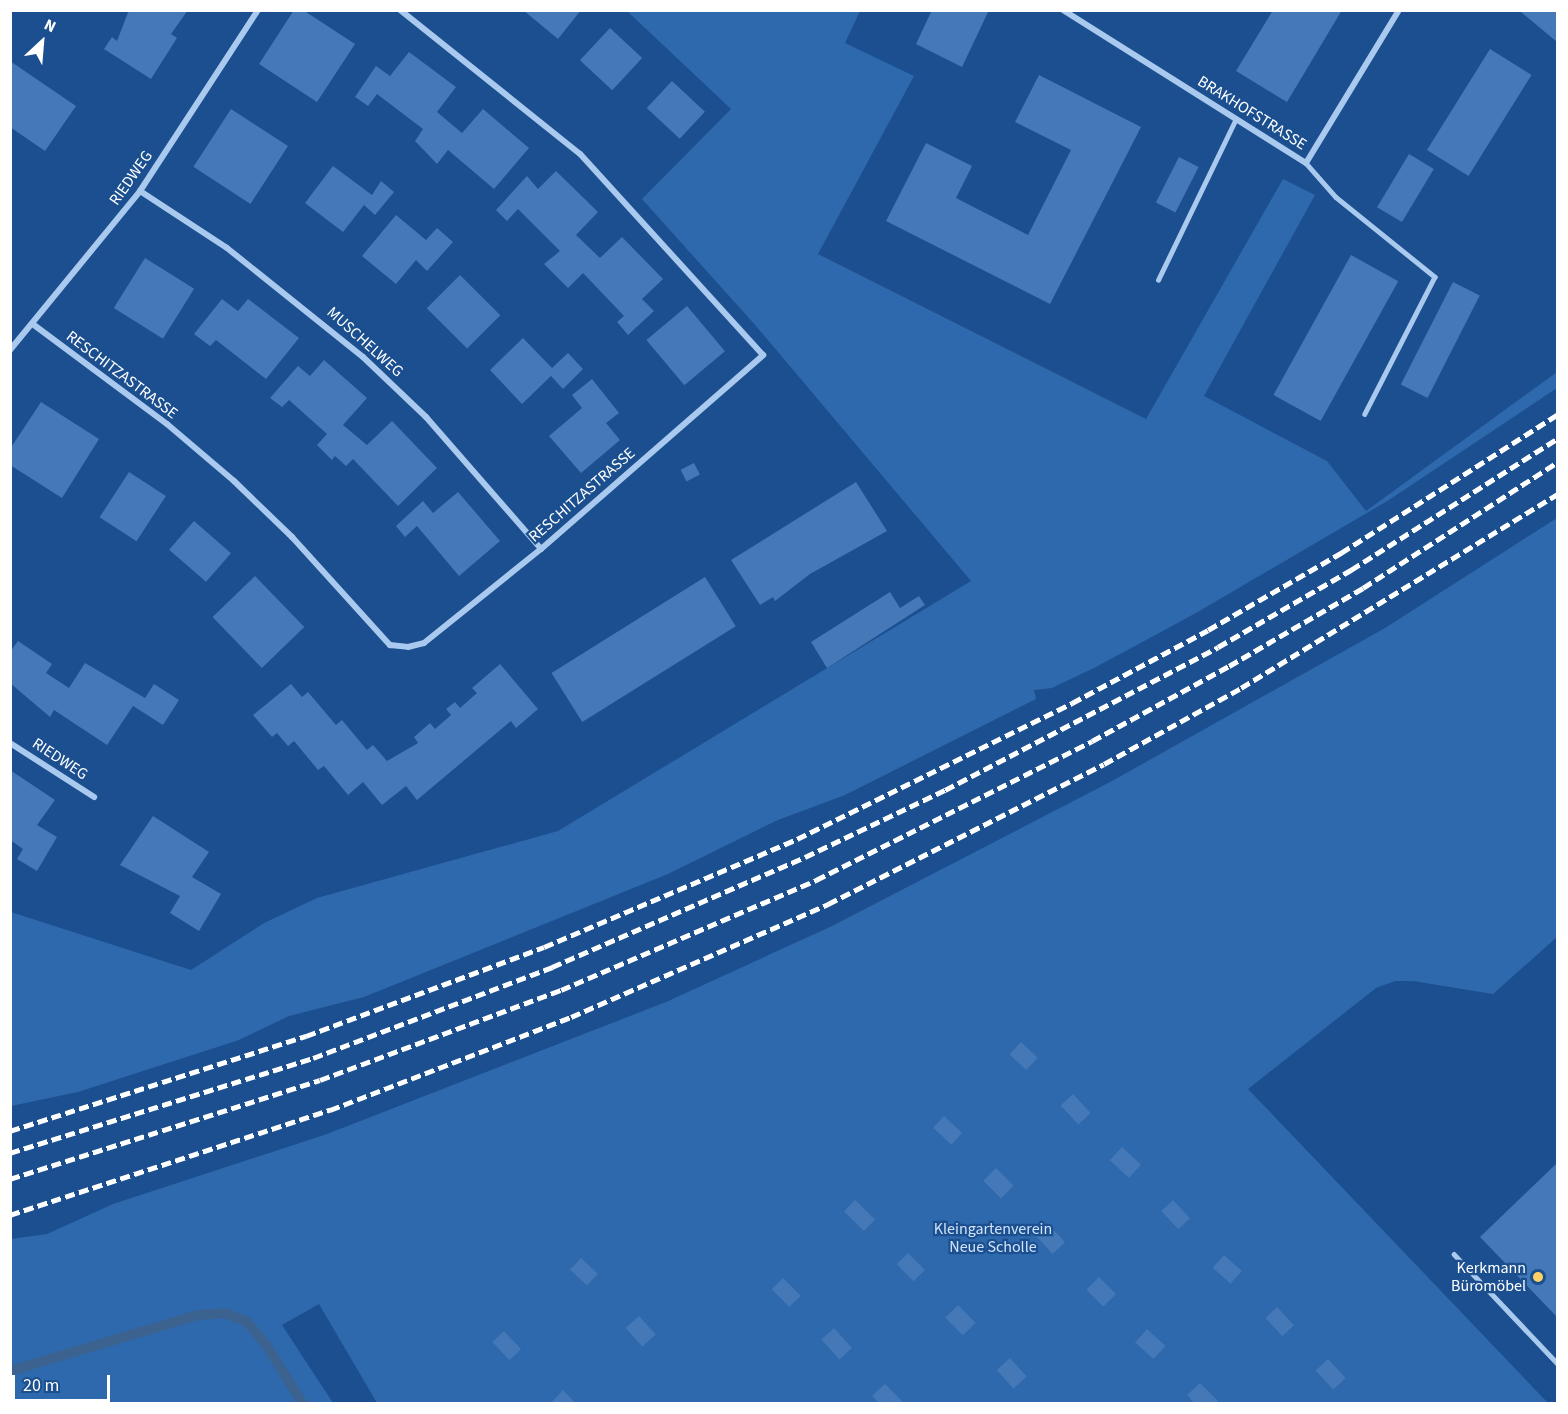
<!DOCTYPE html>
<meta charset="utf-8">
<style>
body{margin:0}
#map{position:relative;width:1568px;height:1414px;overflow:hidden;background:#1b4f8f;font-family:"Source Sans 3",sans-serif}
div>[style]{position:absolute}
[style*='--x']{left:calc(var(--x)*1px);top:calc(var(--y)*1px);width:calc(var(--w)*1px);rotate:calc(var(--a)*1deg)}
.green>*{inset:0;background:#2e69ad}
.stream>*{height:10px;margin:-5px;padding:0 5px;transform-origin:5px;border-radius:5px;background:#3c6290}
.building>*{inset:0;background:#4478b7;transform-origin:0 0}
.service>*{height:4.5px;margin:-2.25px;padding:0 2.25px;transform-origin:2.25px;border-radius:2.25px;background:#a9c9ee}
.minor>*{height:6px;margin:-3px;padding:0 3px;transform-origin:3px;border-radius:3px;background:#a9c9ee}
.rail>*{height:4.5px;margin-top:-2.25px;transform-origin:0;background:repeating-linear-gradient(90deg,#fff 0 10px,transparent 0 14.5px)}
.dots>*{width:16px;height:16px;translate:-50% -50%;box-sizing:border-box;border:3px solid #1b4f8f;border-radius:50%}
span{translate:-50% -50%;white-space:nowrap;text-align:center;line-height:1.15;-webkit-text-stroke:4.5px #1b4f8f;paint-order:stroke}
.street-label{font-size:16px;color:#fff}
.park-label{font-size:16px;color:#cfe3fa}
.poi-label{font-size:16px;color:#fff}
.right{translate:-100% -50%;text-align:right}
.frame{position:absolute;inset:0;border:12px solid #fff;pointer-events:none}
.north{position:absolute;left:12px;top:12px;width:60px;height:60px;-webkit-text-stroke:4px #1b4f8f;paint-order:stroke;rotate:26deg;font-size:16px;font-weight:700;line-height:24px;text-align:center;color:#fff}
.north::after{content:'';display:block;margin:auto;width:21px;height:27px;background:#fff;clip-path:polygon(50% 0,100% 100%,50% 72%,0 100%)}
.scale{position:absolute;left:12px;top:1375px;width:98px;height:27px;box-sizing:border-box;border:3px solid #fff;border-top:0;padding-left:8px;font-size:18px;line-height:21px;white-space:nowrap;color:#fff;-webkit-text-stroke:4px #1b4f8f;paint-order:stroke}
</style>
<div id="map">
<div class="green">
<i style="clip-path:polygon(627px 11px,860px 11px,845px 43px,914px 76px,818px 254px,1146px 419px,1283px 179px,1315px 195px,1204px 396px,1327px 461px,1366px 511px,1557px 372px,1557px 388px,1389px 500px,1196px 613px,1096px 667px,1052px 688px,1034px 690px,1036px 699px,845px 795px,778px 820px,668px 874px,364px 997px,289px 1016px,239px 1040px,78px 1092px,11px 1106px,11px 912px,191px 970px,264px 923px,317px 898px,558px 831px,971px 581px,756px 326px,642px 199px,731px 109px)"></i>
<i style="clip-path:polygon(1557px 518px,1557px 937px,1493px 994px,1413px 981px,1395px 981px,1376px 988px,1248px 1089px,1548px 1403px,377px 1403px,319px 1304px,282px 1325px,333px 1403px,11px 1403px,11px 1239px,47px 1234px,113px 1204px,327px 1134px,666px 1002px,832px 926px,1112px 781px,1385px 628px)"></i>
</div>
<div class="stream">
<i style="--x:10;--y:1371;--w:196;--a:-16.6"></i>
<i style="--x:198;--y:1315;--w:27;--a:-4"></i>
<i style="--x:225;--y:1313;--w:24;--a:22"></i>
<i style="--x:247;--y:1322;--w:31;--a:50"></i>
<i style="--x:267;--y:1346;--w:68;--a:58.2"></i>
</div>
<div class="building">
<i style="clip-path:polygon(129px 10px,188px 10px,171px 34px,177px 38px,151px 79px,104px 49px,112px 37px,117px 41px)"></i>
<i style="clip-path:polygon(294px 10px,303px 10px,355px 44px,317px 102px,259px 64px)"></i>
<i style="clip-path:polygon(523px 10px,581px 10px,558px 39px)"></i>
<i style="clip-path:polygon(932px 10px,989px 10px,962px 67px,916px 44px)"></i>
<i style="clip-path:polygon(1273px 10px,1342px 10px,1287px 102px,1236px 71px)"></i>
<i style="clip-path:polygon(1557px 10px,1557px 42px,1521px 12px,1522px 10px)"></i>
<i style="left:610px;top:28px;width:44px;height:44px;rotate:43deg"></i>
<i style="left:1490px;top:49px;width:49px;height:119px;rotate:32deg"></i>
<i style="clip-path:polygon(409px 52px,456px 87px,437px 112px,462px 133px,483px 109px,529px 148px,494px 189px,448px 150px,437px 164px,415px 141px,423px 129px,377px 94px,368px 106px,355px 97px,376px 66px,390px 76px)"></i>
<i style="clip-path:polygon(10px 61px,76px 106px,45px 151px,10px 127px)"></i>
<i style="clip-path:polygon(1039px 75px,1141px 127px,1050px 304px,886px 221px,926px 143px,972px 166px,956px 198px,1028px 235px,1071px 150px,1015px 122px)"></i>
<i style="left:672px;top:81px;width:45px;height:37px;rotate:43deg"></i>
<i style="left:231px;top:109px;width:68px;height:69px;rotate:33deg"></i>
<i style="left:1409px;top:154px;width:29px;height:62px;rotate:31deg"></i>
<i style="left:1179px;top:157px;width:22px;height:51px;rotate:27deg"></i>
<i style="clip-path:polygon(333px 166px,372px 195px,381px 181px,394px 192px,375px 215px,364px 205px,343px 232px,305px 203px)"></i>
<i style="clip-path:polygon(556px 171px,598px 212px,576px 235px,600px 258px,622px 237px,663px 279px,642px 299px,654px 311px,628px 335px,617px 322px,624px 316px,583px 273px,568px 288px,544px 264px,560px 251px,518px 209px,507px 221px,496px 210px,527px 176px,538px 189px)"></i>
<i style="clip-path:polygon(396px 215px,426px 240px,437px 228px,453px 242px,427px 271px,416px 260px,396px 284px,362px 256px)"></i>
<i style="left:1351px;top:255px;width:54px;height:160px;rotate:29deg"></i>
<i style="left:145px;top:258px;width:58px;height:59px;rotate:32deg"></i>
<i style="left:460px;top:275px;width:57px;height:47px;rotate:45deg"></i>
<i style="left:1453px;top:282px;width:30px;height:115px;rotate:27deg"></i>
<i style="clip-path:polygon(222px 299px,238px 311px,248px 299px,299px 338px,266px 379px,216px 340px,210px 346px,194px 334px)"></i>
<i style="left:687px;top:306px;width:59px;height:53px;rotate:50deg"></i>
<i style="clip-path:polygon(523px 338px,552px 368px,568px 353px,583px 369px,563px 389px,551px 376px,522px 404px,490px 370px)"></i>
<i style="clip-path:polygon(324px 360px,367px 398px,343px 425px,367px 445px,392px 421px,437px 468px,398px 506px,353px 459px,346px 466px,335px 456px,332px 460px,317px 445px,327px 434px,289px 400px,282px 407px,270px 398px,298px 366px,310px 376px)"></i>
<i style="clip-path:polygon(592px 379px,619px 413px,606px 423px,620px 440px,581px 473px,549px 436px,582px 408px,572px 395px)"></i>
<i style="clip-path:polygon(41px 402px,99px 439px,62px 498px,10px 465px,10px 449px)"></i>
<i style="left:694px;top:463px;width:13px;height:15px;rotate:63deg"></i>
<i style="left:129px;top:472px;width:44px;height:54px;rotate:33deg"></i>
<i style="clip-path:polygon(856px 482px,887px 531px,810px 574px,775px 601px,773px 597px,760px 605px,731px 560px)"></i>
<i style="clip-path:polygon(458px 492px,500px 541px,459px 576px,417px 526px,405px 537px,396px 526px,423px 501px,433px 513px)"></i>
<i style="left:194px;top:521px;width:49px;height:38px;rotate:41deg"></i>
<i style="left:255px;top:576px;width:71px;height:59px;rotate:46deg"></i>
<i style="left:705px;top:577px;width:58px;height:181px;rotate:58deg"></i>
<i style="clip-path:polygon(890px 592px,900px 608px,919px 596px,925px 605px,827px 668px,811px 642px)"></i>
<i style="clip-path:polygon(18px 641px,52px 664px,46px 673px,69px 688px,85px 663px,145px 698px,154px 684px,179px 700px,163px 725px,133px 706px,107px 745px,54px 710px,50px 717px,10px 683px,10px 652px)"></i>
<i style="clip-path:polygon(500px 664px,538px 709px,516px 728px,511px 721px,417px 800px,406px 786px,382px 805px,363px 782px,348px 795px,324px 766px,318px 770px,294px 741px,288px 746px,277px 733px,272px 737px,253px 715px,291px 684px,302px 697px,308px 692px,336px 725px,342px 720px,367px 750px,373px 745px,387px 761px,418px 743px,414px 737px,430px 723px,435px 729px,451px 715px,446px 709px,455px 702px,460px 708px,477px 693px,472px 688px)"></i>
<i style="clip-path:polygon(10px 770px,55px 800px,37px 825px,57px 837px,37px 871px,17px 859px,23px 849px,10px 840px)"></i>
<i style="clip-path:polygon(153px 816px,209px 852px,192px 877px,221px 894px,199px 931px,170px 913px,180px 896px,120px 865px)"></i>
<i style="left:1021px;top:1042px;width:23px;height:17px;rotate:43deg"></i>
<i style="left:1073px;top:1094px;width:26px;height:17px;rotate:47deg"></i>
<i style="left:944px;top:1116px;width:25px;height:16px;rotate:43deg"></i>
<i style="left:1122px;top:1147px;width:26px;height:18px;rotate:43deg"></i>
<i style="clip-path:polygon(1557px 1163px,1557px 1317px,1480px 1237px)"></i>
<i style="left:996px;top:1168px;width:25px;height:18px;rotate:45deg"></i>
<i style="left:855px;top:1200px;width:28px;height:16px;rotate:44deg"></i>
<i style="left:1173px;top:1200px;width:25px;height:16px;rotate:47deg"></i>
<i style="left:1048px;top:1224px;width:25px;height:17px;rotate:47deg"></i>
<i style="left:908px;top:1253px;width:24px;height:16px;rotate:45deg"></i>
<i style="left:1224px;top:1255px;width:24px;height:17px;rotate:42deg"></i>
<i style="left:581px;top:1258px;width:23px;height:16px;rotate:43deg"></i>
<i style="left:1099px;top:1277px;width:24px;height:18px;rotate:45deg"></i>
<i style="left:783px;top:1278px;width:25px;height:16px;rotate:45deg"></i>
<i style="left:958px;top:1305px;width:25px;height:18px;rotate:45deg"></i>
<i style="left:1277px;top:1307px;width:25px;height:16px;rotate:47deg"></i>
<i style="left:639px;top:1316px;width:25px;height:18px;rotate:48deg"></i>
<i style="left:834px;top:1328px;width:27px;height:17px;rotate:48deg"></i>
<i style="left:1147px;top:1329px;width:25px;height:18px;rotate:42deg"></i>
<i style="left:504px;top:1331px;width:25px;height:16px;rotate:47deg"></i>
<i style="left:1010px;top:1358px;width:25px;height:18px;rotate:48deg"></i>
<i style="left:1328px;top:1359px;width:26px;height:17px;rotate:47deg"></i>
<i style="clip-path:polygon(1200px 1383px,1218px 1401px,1216px 1404px,1195px 1404px,1187px 1395px)"></i>
<i style="clip-path:polygon(885px 1384px,902px 1401px,900px 1404px,880px 1404px,872px 1396px)"></i>
<i style="clip-path:polygon(563px 1390px,576px 1404px,550px 1404px)"></i>
</div>
<div class="service">
<i style="--x:1306;--y:163;--w:45;--a:48.6"></i>
<i style="--x:1336;--y:197;--w:127;--a:38.9"></i>
<i style="--x:1435;--y:277;--w:154;--a:117.1"></i>
<i style="--x:1158;--y:280;--w:179;--a:-64.2"></i>
<i style="--x:1454;--y:1254;--w:151;--a:46.6"></i>
</div>
<div class="minor">
<i style="--x:1063;--y:10;--w:287;--a:32.2"></i>
<i style="--x:1306;--y:163;--w:179;--a:-58.7"></i>
<i style="--x:140;--y:191;--w:104;--a:33.2"></i>
<i style="--x:227;--y:248;--w:174;--a:38.7"></i>
<i style="--x:363;--y:357;--w:87;--a:43.6"></i>
<i style="--x:426;--y:417;--w:175;--a:48.9"></i>
<i style="--x:34;--y:325;--w:166;--a:36.7"></i>
<i style="--x:167;--y:424;--w:88;--a:40.4"></i>
<i style="--x:234;--y:481;--w:81;--a:44"></i>
<i style="--x:292;--y:537;--w:146;--a:47.8"></i>
<i style="--x:390;--y:645;--w:18;--a:6"></i>
<i style="--x:408;--y:647;--w:16;--a:-14"></i>
<i style="--x:424;--y:643;--w:150;--a:-38.8"></i>
<i style="--x:541;--y:549;--w:295;--a:-41.1"></i>
<i style="--x:763;--y:355;--w:272;--a:-132.3"></i>
<i style="--x:580;--y:154;--w:231;--a:-141.3"></i>
<i style="--x:10;--y:350;--w:205;--a:-50.7"></i>
<i style="--x:140;--y:191;--w:216;--a:-56.9"></i>
<i style="--x:10;--y:743;--w:100;--a:32.7"></i>
</div>
<div class="rail">
<i style="--x:10;--y:1131;--w:311;--a:-17.8"></i>
<i style="--x:306;--y:1036;--w:254;--a:-20.5"></i>
<i style="--x:544;--y:947;--w:275;--a:-23.1"></i>
<i style="--x:797;--y:839;--w:307;--a:-26.3"></i>
<i style="--x:1072;--y:703;--w:154;--a:-28.2"></i>
<i style="--x:1208;--y:630;--w:154;--a:-30.1"></i>
<i style="--x:1341;--y:553;--w:258;--a:-32.6"></i>
<i style="--x:10;--y:1153;--w:318;--a:-17.4"></i>
<i style="--x:313;--y:1058;--w:256;--a:-20.8"></i>
<i style="--x:552;--y:967;--w:276;--a:-23.5"></i>
<i style="--x:805;--y:857;--w:155;--a:-25.6"></i>
<i style="--x:945;--y:790;--w:308;--a:-27.6"></i>
<i style="--x:1218;--y:647;--w:154;--a:-30.1"></i>
<i style="--x:1351;--y:570;--w:246;--a:-32.5"></i>
<i style="--x:10;--y:1179;--w:325;--a:-17.7"></i>
<i style="--x:320;--y:1080;--w:257;--a:-20.5"></i>
<i style="--x:561;--y:990;--w:278;--a:-23.3"></i>
<i style="--x:816;--y:880;--w:309;--a:-26.7"></i>
<i style="--x:1092;--y:741;--w:156;--a:-28.7"></i>
<i style="--x:1229;--y:666;--w:155;--a:-30.2"></i>
<i style="--x:1363;--y:588;--w:232;--a:-32.9"></i>
<i style="--x:10;--y:1215;--w:337;--a:-18.2"></i>
<i style="--x:330;--y:1110;--w:258;--a:-21.1"></i>
<i style="--x:571;--y:1017;--w:281;--a:-23.7"></i>
<i style="--x:828;--y:904;--w:309;--a:-26.9"></i>
<i style="--x:1104;--y:764;--w:157;--a:-29"></i>
<i style="--x:1241;--y:688;--w:372;--a:-31.5"></i>
</div>
<div class="dots">
<i style="left:1538px;top:1277px;background:#ffd166"></i>
</div>
<div class="street-label">
<span style="left:1252px;top:113px;rotate:32deg">BRAKHOFSTRASSE</span>
<span style="left:131px;top:178px;rotate:-55deg">RIEDWEG</span>
<span style="left:365px;top:342px;rotate:42deg">MUSCHELWEG</span>
<span style="left:122px;top:375px;rotate:37deg">RESCHITZASTRASSE</span>
<span style="left:582px;top:495px;rotate:-41deg">RESCHITZASTRASSE</span>
<span style="left:60px;top:759px;rotate:33deg">RIEDWEG</span>
</div>
<div class="park-label">
<span style="left:993px;top:1238px">Kleingartenverein<br>Neue Scholle</span>
</div>
<div class="poi-label">
<span class="right" style="left:1526px;top:1277px">Kerkmann<br>Büromöbel</span>
</div>
<div class="frame"></div>
<div class="north">N</div>
<div class="scale">20 m</div>
</div>
